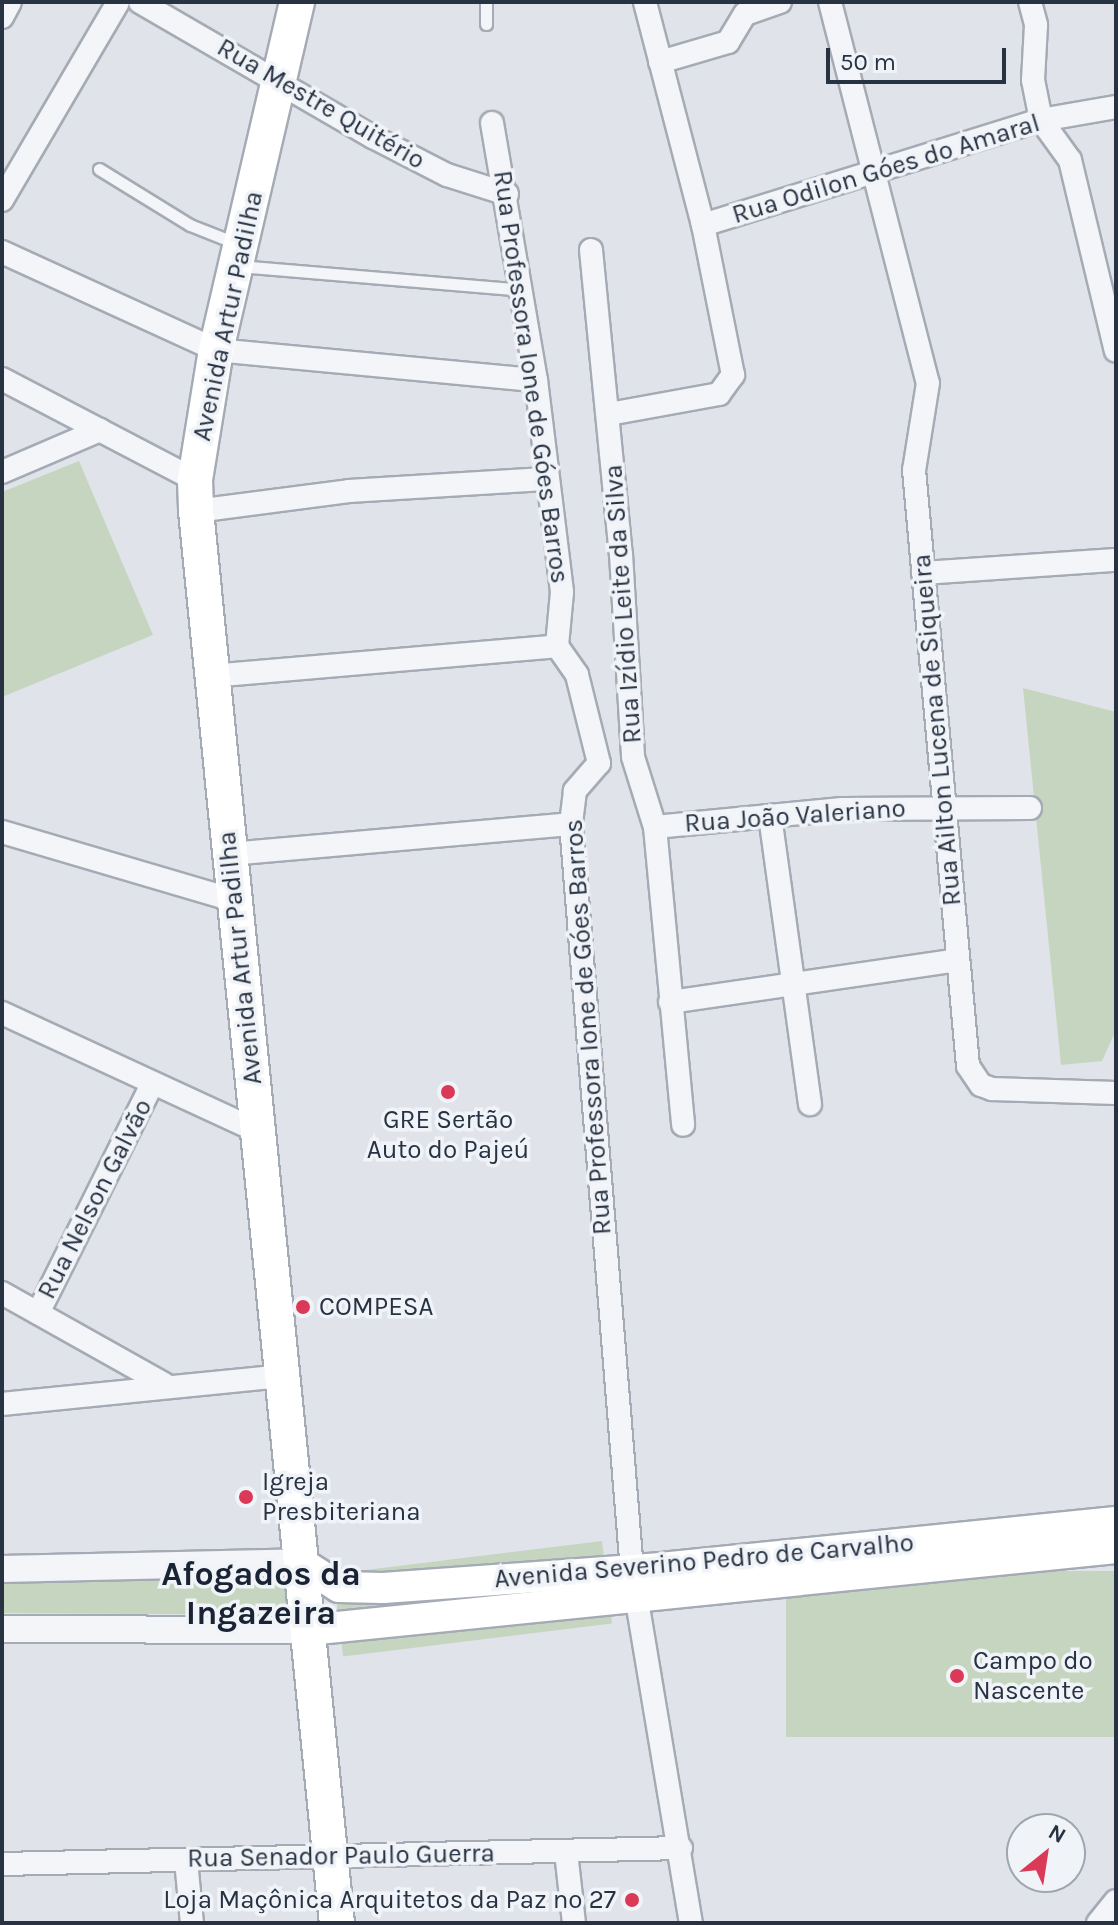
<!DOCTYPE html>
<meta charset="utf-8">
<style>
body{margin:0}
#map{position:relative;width:1118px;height:1925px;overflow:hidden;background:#e0e4ea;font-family:Karla,sans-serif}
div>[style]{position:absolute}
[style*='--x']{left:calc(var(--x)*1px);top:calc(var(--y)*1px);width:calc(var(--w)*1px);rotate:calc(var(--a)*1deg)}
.green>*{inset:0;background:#c6d5c0;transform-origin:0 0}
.roads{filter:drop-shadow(2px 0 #a5abb5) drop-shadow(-2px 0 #a5abb5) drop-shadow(0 2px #a5abb5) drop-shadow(0 -2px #a5abb5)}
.service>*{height:11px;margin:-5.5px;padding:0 5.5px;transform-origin:5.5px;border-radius:5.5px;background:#f3f5f8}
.minor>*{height:22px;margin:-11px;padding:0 11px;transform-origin:11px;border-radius:11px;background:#f3f5f8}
.tertiary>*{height:26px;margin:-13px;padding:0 13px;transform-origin:13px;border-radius:13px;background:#f3f5f8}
.secondary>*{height:30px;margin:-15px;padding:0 15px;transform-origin:15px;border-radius:15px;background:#fff}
.primary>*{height:34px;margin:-17px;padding:0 17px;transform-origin:17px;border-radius:17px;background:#fff}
.dots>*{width:22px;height:22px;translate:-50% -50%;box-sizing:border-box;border:4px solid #f0f3f7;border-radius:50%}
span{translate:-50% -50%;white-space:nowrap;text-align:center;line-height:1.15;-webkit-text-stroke:7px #f0f3f7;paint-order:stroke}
.street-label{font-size:26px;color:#273243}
.poi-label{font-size:26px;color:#273243}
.left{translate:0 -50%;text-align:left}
.right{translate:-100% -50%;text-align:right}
.district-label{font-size:34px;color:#192334;font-weight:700}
.frame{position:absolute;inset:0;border:4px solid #273243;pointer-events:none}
.north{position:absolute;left:1006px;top:1813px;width:80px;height:80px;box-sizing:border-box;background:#f0f3f7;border:2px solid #a0a6af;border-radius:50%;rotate:30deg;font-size:22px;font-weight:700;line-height:32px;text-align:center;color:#273243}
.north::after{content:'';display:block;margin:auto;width:28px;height:36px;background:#da3a58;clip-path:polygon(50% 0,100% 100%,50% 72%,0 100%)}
.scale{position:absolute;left:826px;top:48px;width:180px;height:36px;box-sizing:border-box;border:4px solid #273243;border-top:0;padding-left:10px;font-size:24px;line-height:28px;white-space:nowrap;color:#273243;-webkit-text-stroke:6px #f0f3f7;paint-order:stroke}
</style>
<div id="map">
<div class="green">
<i style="clip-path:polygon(79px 461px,153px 635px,2px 697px,2px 492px)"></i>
<i style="clip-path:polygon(1023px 688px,1116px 712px,1116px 1030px,1102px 1061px,1061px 1065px)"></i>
<i style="left:602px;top:1541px;width:83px;height:271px;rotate:83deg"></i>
<i style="left:1116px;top:1571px;width:166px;height:330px;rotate:90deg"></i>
<i style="clip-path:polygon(284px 1573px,289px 1615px,2px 1613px,2px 1582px)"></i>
</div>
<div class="roads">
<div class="service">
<i style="--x:486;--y:24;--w:22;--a:-90"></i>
<i style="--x:99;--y:169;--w:107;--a:31.6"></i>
<i style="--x:190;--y:225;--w:52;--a:21.6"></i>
<i style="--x:238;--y:266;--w:285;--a:4.8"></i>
</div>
<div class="minor">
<i style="--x:140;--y:2;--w:269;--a:30.1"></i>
<i style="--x:373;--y:137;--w:83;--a:27.2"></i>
<i style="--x:447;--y:175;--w:63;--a:17.6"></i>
<i style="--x:830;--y:2;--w:393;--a:75.6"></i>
<i style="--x:928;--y:383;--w:88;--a:99.1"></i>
<i style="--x:914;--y:470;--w:598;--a:84.82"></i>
<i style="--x:968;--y:1066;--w:23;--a:56"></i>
<i style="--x:981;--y:1085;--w:12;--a:20"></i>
<i style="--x:992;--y:1089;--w:124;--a:1.8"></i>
<i style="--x:1030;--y:2;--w:24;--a:75"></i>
<i style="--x:1036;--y:25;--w:55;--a:93.1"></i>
<i style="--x:1033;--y:80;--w:41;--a:78.7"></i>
<i style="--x:1041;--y:120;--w:49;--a:54.1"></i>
<i style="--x:1070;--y:160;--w:196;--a:76.5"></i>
<i style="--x:2;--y:17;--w:17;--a:-62"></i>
<i style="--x:660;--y:62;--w:71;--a:-16.4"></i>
<i style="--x:728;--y:42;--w:33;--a:-59"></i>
<i style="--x:745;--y:14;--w:37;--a:-19"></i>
<i style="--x:492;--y:123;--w:261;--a:80.3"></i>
<i style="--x:536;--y:380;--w:214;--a:83"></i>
<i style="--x:562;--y:592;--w:54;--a:95.3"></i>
<i style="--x:557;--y:646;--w:35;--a:55"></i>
<i style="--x:577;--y:675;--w:91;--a:76"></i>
<i style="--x:2;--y:200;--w:229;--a:-59.6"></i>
<i style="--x:703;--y:225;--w:354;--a:-17.3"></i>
<i style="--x:1041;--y:120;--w:76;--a:-9.8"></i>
<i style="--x:591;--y:250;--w:305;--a:84.4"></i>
<i style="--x:621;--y:554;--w:203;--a:86.6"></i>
<i style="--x:633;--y:757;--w:73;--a:72.6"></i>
<i style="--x:655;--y:827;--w:299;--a:84.6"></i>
<i style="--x:2;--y:252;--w:235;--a:24.6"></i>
<i style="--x:216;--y:350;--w:321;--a:5.4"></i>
<i style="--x:2;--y:379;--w:218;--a:27.6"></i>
<i style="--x:609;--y:414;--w:112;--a:-10.3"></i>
<i style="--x:719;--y:394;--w:24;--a:-54"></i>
<i style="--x:733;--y:375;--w:153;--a:-101.3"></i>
<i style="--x:703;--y:225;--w:230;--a:-104.6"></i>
<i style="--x:2;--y:472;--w:107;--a:-23.2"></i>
<i style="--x:196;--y:511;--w:154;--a:-7.4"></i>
<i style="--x:349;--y:491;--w:196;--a:-3.5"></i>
<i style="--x:923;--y:573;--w:193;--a:-3.9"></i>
<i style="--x:210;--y:676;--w:348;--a:-4.9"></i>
<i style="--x:599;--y:763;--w:37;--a:131"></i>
<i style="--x:575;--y:791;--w:33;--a:97"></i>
<i style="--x:571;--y:824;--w:748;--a:85.33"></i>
<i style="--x:770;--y:816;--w:291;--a:82.1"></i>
<i style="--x:655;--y:827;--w:188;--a:-5.5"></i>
<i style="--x:842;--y:809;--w:188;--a:-0.3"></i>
<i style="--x:2;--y:832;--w:241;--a:16.4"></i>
<i style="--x:229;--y:854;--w:343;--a:-5"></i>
<i style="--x:670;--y:1002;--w:290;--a:-8.3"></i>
<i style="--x:2;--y:1013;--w:283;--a:24.8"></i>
<i style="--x:2;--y:1293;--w:186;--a:29.3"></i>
<i style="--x:38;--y:1313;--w:254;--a:-63.5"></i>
<i style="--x:2;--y:1404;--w:280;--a:-5.7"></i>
<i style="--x:636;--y:1595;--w:333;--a:80.5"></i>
<i style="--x:566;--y:1852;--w:71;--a:83.6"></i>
<i style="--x:186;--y:1860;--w:63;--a:84.6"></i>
<i style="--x:2;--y:1864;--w:679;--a:-1.35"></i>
<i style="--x:1098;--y:1923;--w:28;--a:-51"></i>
</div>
<div class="tertiary">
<i style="--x:2;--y:1569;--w:298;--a:-1.3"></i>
<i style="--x:2;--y:1629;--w:306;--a:0.2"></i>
</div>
<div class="secondary">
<i style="--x:300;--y:1562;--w:46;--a:32.7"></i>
<i style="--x:339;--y:1587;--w:44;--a:1.3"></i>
<i style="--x:383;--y:1588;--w:279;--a:-4.1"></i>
<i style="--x:661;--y:1568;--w:457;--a:-5.8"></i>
<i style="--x:308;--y:1630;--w:812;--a:-5.79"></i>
</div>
<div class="primary">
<i style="--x:297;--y:2;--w:357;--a:103.1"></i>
<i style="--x:216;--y:350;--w:132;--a:99.2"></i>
<i style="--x:195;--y:480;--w:31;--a:88"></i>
<i style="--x:196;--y:511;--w:1419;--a:84.3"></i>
</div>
</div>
<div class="dots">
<i style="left:448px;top:1092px;background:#da3a58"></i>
<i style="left:303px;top:1307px;background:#da3a58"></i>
<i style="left:246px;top:1497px;background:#da3a58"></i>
<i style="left:957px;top:1676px;background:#da3a58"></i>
<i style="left:632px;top:1900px;background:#da3a58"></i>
</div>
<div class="street-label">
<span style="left:321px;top:104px;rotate:30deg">Rua Mestre Quitério</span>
<span style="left:886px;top:169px;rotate:-17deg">Rua Odilon Góes do Amaral</span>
<span style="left:228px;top:316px;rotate:-78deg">Avenida Artur Padilha</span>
<span style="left:531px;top:377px;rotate:82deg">Rua Professora Ione de Góes Barros</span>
<span style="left:623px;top:604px;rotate:-94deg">Rua Izídio Leite da Silva</span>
<span style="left:937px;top:730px;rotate:-95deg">Rua Ailton Lucena de Siqueira</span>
<span style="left:795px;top:816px;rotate:-4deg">Rua João Valeriano</span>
<span style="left:240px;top:958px;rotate:-96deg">Avenida Artur Padilha</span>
<span style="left:588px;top:1027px;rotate:-94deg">Rua Professora Ione de Góes Barros</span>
<span style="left:95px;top:1199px;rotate:-63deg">Rua Nelson Galvão</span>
<span style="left:704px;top:1561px;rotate:-5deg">Avenida Severino Pedro de Carvalho</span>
<span style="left:341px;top:1856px;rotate:-1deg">Rua Senador Paulo Guerra</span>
</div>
<div class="poi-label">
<span style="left:448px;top:1135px">GRE Sertão<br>Auto do Pajeú</span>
<span class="left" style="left:319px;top:1307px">COMPESA</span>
<span class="left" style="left:262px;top:1497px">Igreja<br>Presbiteriana</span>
<span class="left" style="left:973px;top:1676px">Campo do<br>Nascente</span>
<span class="right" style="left:616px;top:1900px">Loja Maçônica Arquitetos da Paz nº 27</span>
</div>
<div class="district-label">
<span style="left:261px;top:1594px">Afogados da<br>Ingazeira</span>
</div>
<div class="frame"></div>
<div class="north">N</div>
<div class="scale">50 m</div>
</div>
